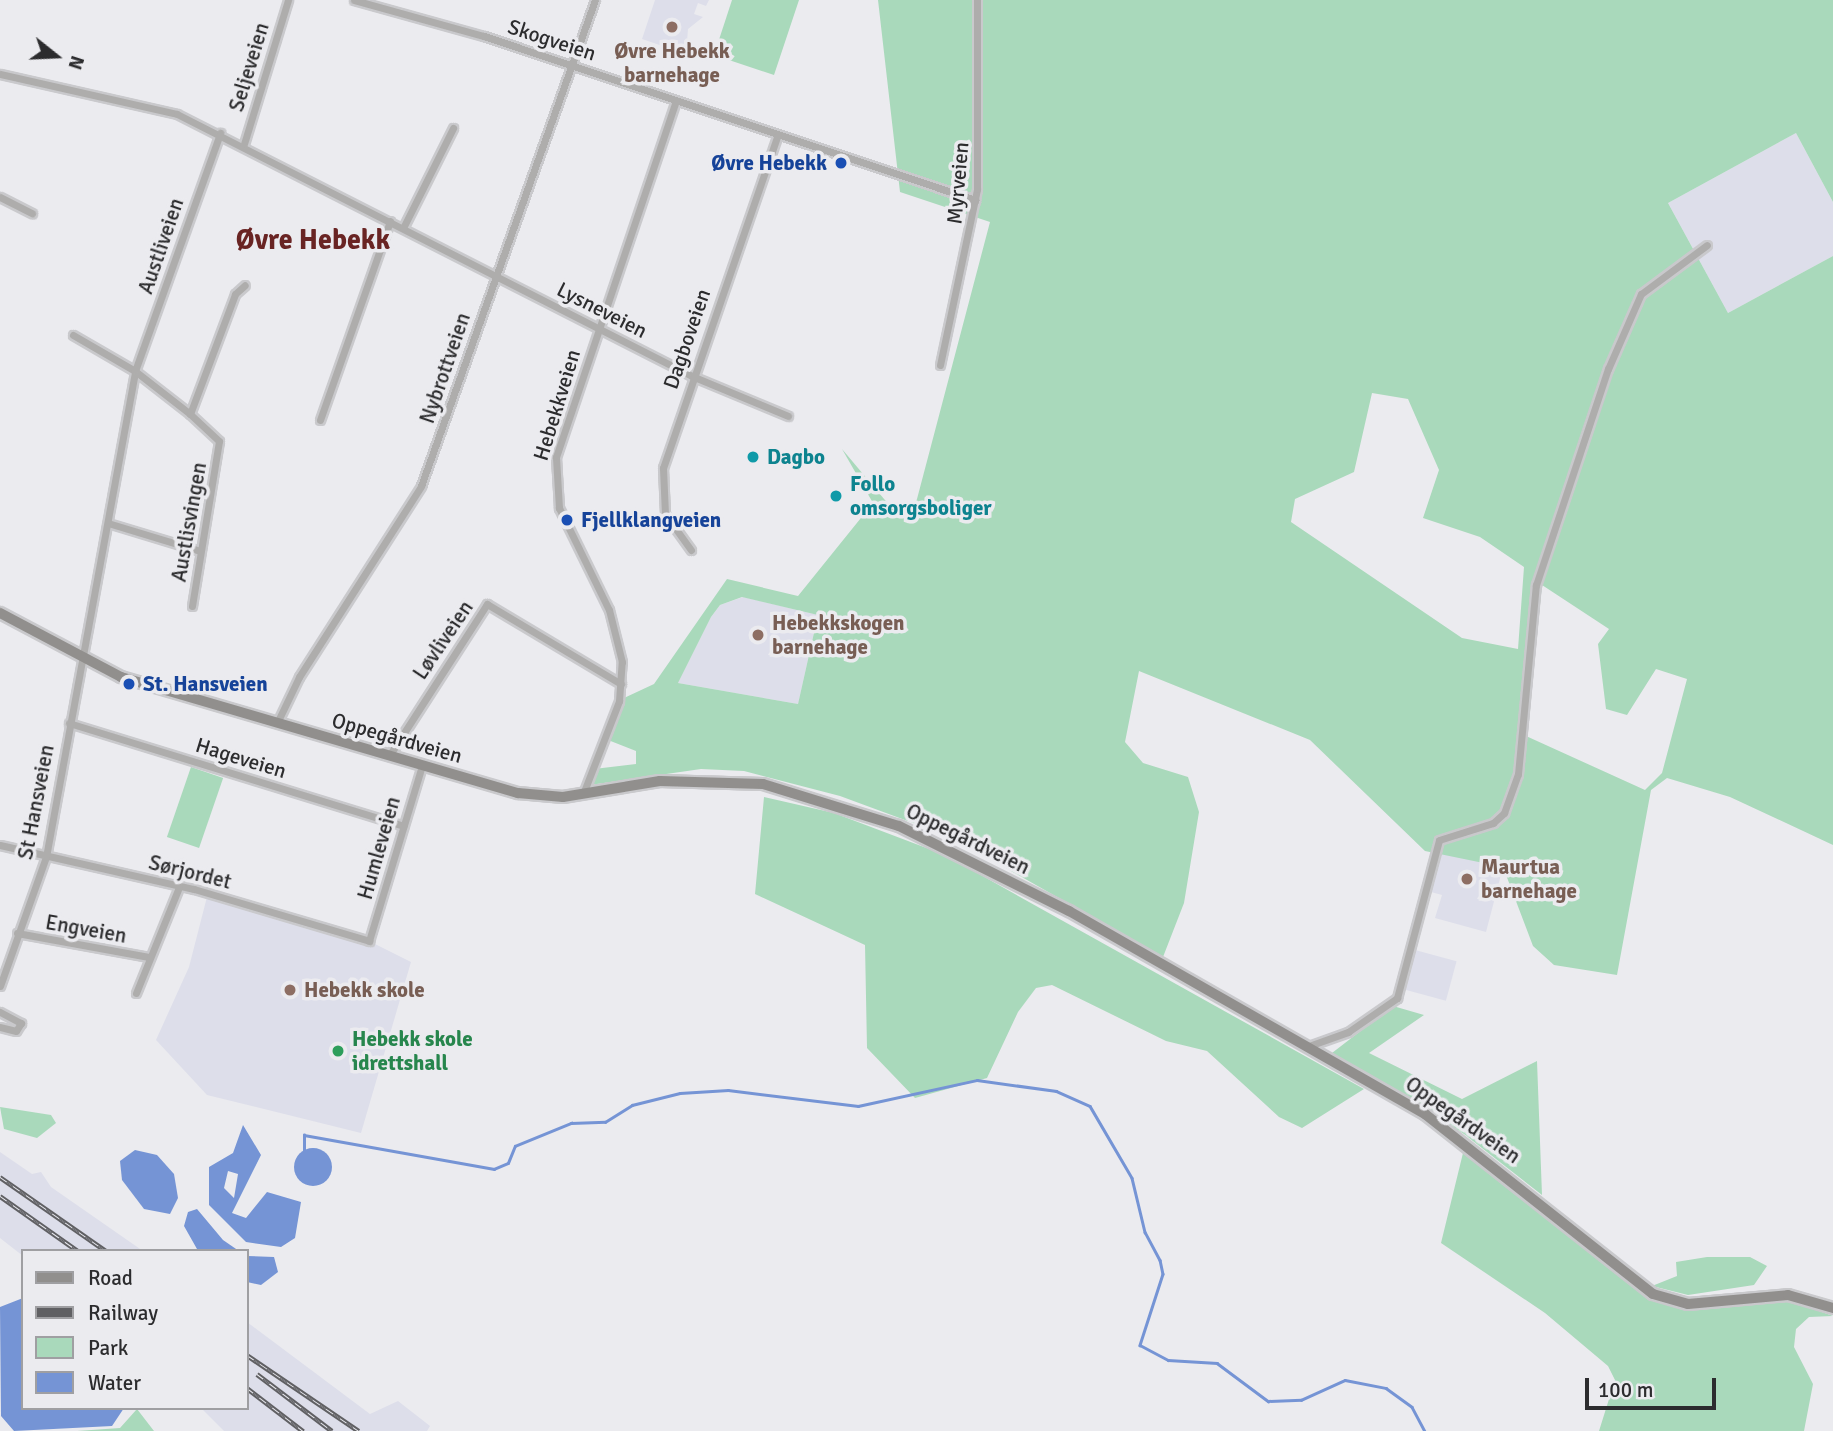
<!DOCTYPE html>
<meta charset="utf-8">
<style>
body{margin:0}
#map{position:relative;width:1833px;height:1431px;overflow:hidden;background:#ebebef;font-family:Signika,sans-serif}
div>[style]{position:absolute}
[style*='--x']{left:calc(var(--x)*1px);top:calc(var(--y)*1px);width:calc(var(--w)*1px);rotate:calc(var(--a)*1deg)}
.built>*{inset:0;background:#dddeea;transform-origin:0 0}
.green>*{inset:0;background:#a9d9bb;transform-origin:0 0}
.water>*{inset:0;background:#7594d5}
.round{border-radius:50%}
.stream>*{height:2.5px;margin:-1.25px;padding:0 1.25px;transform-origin:1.25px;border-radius:1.25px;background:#7594d5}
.roads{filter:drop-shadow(2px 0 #c9c9cc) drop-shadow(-2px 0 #c9c9cc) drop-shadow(0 2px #c9c9cc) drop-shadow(0 -2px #c9c9cc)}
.minor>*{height:7px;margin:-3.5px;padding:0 3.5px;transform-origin:3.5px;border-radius:3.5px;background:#aeadac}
.secondary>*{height:10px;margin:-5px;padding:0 5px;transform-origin:5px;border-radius:5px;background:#918f8d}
.rail>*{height:5px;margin-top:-2.5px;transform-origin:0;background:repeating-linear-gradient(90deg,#ebebef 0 8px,#606063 0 16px);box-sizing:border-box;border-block:2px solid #606063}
.dots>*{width:19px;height:19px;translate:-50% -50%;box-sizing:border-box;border:4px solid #ebebef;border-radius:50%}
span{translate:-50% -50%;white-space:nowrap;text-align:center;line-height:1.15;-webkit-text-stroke:7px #ebebef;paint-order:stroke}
.street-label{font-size:21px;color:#2c2c2e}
.education-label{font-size:21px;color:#785e54;font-weight:700}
.left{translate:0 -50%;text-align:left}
.transit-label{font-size:21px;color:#164399;font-weight:700}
.right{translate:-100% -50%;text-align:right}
.culture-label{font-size:21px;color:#0d838f;font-weight:700}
.leisure-label{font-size:21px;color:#27864d;font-weight:700}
.district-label{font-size:28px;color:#692423;font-weight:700}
.legend{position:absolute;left:21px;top:1249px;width:228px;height:161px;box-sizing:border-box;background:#ebebef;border:2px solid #9f9fa2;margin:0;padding:9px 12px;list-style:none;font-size:21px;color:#2c2c2e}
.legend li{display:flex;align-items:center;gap:14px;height:35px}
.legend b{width:35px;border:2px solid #9f9fa2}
.north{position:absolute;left:21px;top:21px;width:70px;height:70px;-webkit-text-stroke:5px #ebebef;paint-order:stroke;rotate:108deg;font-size:19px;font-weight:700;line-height:28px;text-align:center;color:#2c2c2e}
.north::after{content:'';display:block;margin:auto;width:24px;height:32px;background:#2c2c2e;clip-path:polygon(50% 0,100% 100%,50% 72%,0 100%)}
.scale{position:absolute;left:1585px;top:1378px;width:131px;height:32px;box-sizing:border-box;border:4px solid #2c2c2e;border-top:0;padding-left:9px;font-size:21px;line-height:24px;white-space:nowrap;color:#2c2c2e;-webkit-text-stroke:5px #ebebef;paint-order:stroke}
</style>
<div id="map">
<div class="built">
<i style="clip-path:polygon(655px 0,709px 0,706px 6px,698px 3px,694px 14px,703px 17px,688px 29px,686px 54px,642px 39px)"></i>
<i style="clip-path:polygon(1796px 133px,1833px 202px,1833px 256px,1728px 313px,1668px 203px)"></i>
<i style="clip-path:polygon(743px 597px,818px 615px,798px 704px,678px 683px,711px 617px,720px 605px)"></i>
<i style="clip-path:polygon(1443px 850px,1503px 867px,1486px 932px,1435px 918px,1442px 895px,1431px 892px)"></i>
<i style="clip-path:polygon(208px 893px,369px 941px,411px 962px,361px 1133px,207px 1095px,156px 1040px,189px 967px)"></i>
<i style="left:1415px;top:950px;width:43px;height:41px;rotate:15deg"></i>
<i style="clip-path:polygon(0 1152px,32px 1174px,41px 1172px,51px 1187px,143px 1251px,23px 1251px,23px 1256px,0 1238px)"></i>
<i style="clip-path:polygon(247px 1322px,370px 1414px,398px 1401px,430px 1426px,427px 1431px,224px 1431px,201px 1408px,247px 1408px)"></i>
</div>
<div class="green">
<i style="clip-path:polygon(732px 0,799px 0,774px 75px,714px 55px)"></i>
<i style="clip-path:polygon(evenodd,878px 0,1833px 0,1833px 202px,1796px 133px,1668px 203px,1728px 313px,1833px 256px,1833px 845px,1730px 797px,1667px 778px,1651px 790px,1617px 975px,1554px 965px,1533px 946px,1503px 867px,1425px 851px,1310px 740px,1139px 671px,1125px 742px,1143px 763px,1188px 777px,1199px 812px,1184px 903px,1163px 957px,951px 837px,840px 796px,744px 771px,701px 769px,590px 785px,594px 769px,636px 764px,636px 751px,608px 740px,624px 698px,654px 684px,727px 579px,798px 596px,873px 503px,842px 449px,895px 512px,912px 512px,917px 499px,990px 222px,900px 192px,878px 0,1372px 393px,1408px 399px,1439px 470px,1423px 518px,1480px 537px,1524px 567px,1518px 649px,1462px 638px,1291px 522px,1295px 499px,1354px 472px,1372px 393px,878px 0,1542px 585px,1609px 629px,1598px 644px,1606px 709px,1627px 715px,1656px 669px,1687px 679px,1662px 773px,1645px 790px,1526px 736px,1542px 585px,878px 0,742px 597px,818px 615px,798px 704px,678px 683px,711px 617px,720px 605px,742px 597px)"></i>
<i style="left:191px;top:767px;width:34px;height:74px;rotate:19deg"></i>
<i style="clip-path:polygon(764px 797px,834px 813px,945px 855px,1364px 1089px,1302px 1128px,1279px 1117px,1207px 1051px,1166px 1041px,1052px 985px,1036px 988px,1018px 1012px,987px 1078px,915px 1098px,867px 1048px,865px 945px,755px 894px)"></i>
<i style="clip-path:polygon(1393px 1006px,1424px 1015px,1369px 1053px,1462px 1099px,1537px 1061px,1542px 1195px,1464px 1134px,1332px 1053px)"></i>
<i style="clip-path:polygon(0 1107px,51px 1115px,56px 1123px,37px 1138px,4px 1129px)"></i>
<i style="clip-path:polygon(1463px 1153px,1481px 1158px,1659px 1302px,1789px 1300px,1833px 1316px,1809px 1317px,1796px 1329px,1794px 1347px,1813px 1384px,1804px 1431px,1599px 1431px,1615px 1380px,1608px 1366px,1545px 1313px,1441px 1243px)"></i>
<i style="clip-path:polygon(1707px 1257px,1750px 1257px,1767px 1266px,1754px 1285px,1688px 1295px,1652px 1286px,1677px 1276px,1676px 1262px)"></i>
<i style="clip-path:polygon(137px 1409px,154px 1431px,77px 1431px,120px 1428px)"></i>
</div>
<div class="water">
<i style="clip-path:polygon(evenodd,243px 1125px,261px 1155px,232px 1213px,246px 1218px,267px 1192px,301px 1202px,295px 1238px,281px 1247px,246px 1242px,209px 1205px,209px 1167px,233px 1153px,243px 1125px,228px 1171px,238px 1174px,234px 1198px,224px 1188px,228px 1171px)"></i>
<i class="round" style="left:294px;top:1148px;width:38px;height:38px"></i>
<i style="clip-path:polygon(135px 1150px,157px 1155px,174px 1174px,178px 1198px,170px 1214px,144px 1209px,122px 1180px,120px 1161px)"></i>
<i style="clip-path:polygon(197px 1209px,223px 1240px,239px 1251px,197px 1249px,184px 1226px,188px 1212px)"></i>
<i style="clip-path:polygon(247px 1256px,274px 1257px,278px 1272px,261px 1285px,247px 1282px)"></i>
<i style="clip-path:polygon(23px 1298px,23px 1408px,124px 1408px,112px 1426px,14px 1431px,1px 1416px,0 1307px)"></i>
</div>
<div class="stream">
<i style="--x:304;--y:1151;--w:16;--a:-90"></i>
<i style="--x:304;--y:1135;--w:193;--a:10.1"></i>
<i style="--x:494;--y:1169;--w:15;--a:-23"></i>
<i style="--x:508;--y:1163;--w:18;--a:-68"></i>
<i style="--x:515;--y:1146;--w:61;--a:-22.3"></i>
<i style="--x:571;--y:1123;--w:34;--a:-2"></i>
<i style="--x:605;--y:1122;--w:32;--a:-32"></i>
<i style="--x:632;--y:1105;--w:49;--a:-14"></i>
<i style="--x:680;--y:1093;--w:48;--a:-3.6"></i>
<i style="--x:728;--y:1090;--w:131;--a:7"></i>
<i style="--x:858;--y:1106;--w:122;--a:-12.3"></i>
<i style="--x:977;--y:1080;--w:80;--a:7.9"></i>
<i style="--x:1056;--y:1091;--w:37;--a:24"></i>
<i style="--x:1090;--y:1106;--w:83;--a:59.7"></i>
<i style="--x:1132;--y:1178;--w:56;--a:76.5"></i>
<i style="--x:1145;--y:1232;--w:32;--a:62"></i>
<i style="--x:1160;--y:1260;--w:14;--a:78"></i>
<i style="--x:1163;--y:1274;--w:75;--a:107.9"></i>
<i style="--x:1140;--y:1345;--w:32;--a:28"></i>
<i style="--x:1168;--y:1360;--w:49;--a:3.5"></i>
<i style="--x:1217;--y:1363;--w:64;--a:36.7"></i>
<i style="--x:1268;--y:1401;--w:33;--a:-2"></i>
<i style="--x:1301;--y:1400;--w:48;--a:-24.4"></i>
<i style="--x:1345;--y:1380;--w:42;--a:11"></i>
<i style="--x:1386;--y:1388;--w:32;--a:36"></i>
<i style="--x:1412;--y:1407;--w:27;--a:62"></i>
</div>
<div class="roads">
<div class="minor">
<i style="--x:354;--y:0;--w:135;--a:15.5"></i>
<i style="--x:484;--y:36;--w:518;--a:18.47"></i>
<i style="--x:0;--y:74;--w:181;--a:12.7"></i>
<i style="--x:177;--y:114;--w:578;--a:26.96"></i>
<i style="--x:692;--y:376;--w:104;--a:22.6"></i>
<i style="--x:244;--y:144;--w:151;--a:-73"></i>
<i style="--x:0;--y:197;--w:36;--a:27"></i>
<i style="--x:403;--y:228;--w:112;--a:-63.4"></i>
<i style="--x:73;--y:335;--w:72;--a:30.1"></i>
<i style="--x:135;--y:371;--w:70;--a:38"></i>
<i style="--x:940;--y:365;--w:180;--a:-78.1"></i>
<i style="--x:977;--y:189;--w:189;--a:-90"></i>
<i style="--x:320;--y:420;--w:211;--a:-70.6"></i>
<i style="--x:108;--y:523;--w:96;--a:16.9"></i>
<i style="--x:691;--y:550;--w:44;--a:-125.8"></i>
<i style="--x:665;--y:514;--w:46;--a:-92.5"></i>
<i style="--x:663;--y:468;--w:351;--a:-71"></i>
<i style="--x:192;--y:606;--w:167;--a:-80.7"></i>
<i style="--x:219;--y:441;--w:40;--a:-137"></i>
<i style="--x:190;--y:414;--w:128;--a:-69.4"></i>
<i style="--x:235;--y:294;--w:13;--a:-42"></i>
<i style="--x:69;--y:723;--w:350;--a:17.1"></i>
<i style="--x:277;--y:723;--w:51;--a:-64.4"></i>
<i style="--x:299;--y:677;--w:227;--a:-57.4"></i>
<i style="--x:421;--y:486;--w:516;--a:-70.3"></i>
<i style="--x:389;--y:756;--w:181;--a:-57.2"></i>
<i style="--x:487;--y:604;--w:156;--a:30.8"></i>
<i style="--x:583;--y:794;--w:100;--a:-68.8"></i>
<i style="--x:619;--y:701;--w:39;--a:-86"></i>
<i style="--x:622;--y:662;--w:54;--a:-104"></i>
<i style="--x:609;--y:610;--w:114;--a:-116.1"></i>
<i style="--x:559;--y:508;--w:51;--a:-93.4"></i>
<i style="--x:556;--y:457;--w:376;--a:-71.4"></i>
<i style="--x:0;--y:845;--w:199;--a:12.8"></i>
<i style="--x:194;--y:889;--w:183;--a:16.5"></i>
<i style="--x:369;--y:941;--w:184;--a:-73.2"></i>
<i style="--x:17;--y:933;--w:134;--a:10.3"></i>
<i style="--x:0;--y:986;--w:137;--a:-70.4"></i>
<i style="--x:46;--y:857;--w:494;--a:-79.6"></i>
<i style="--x:135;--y:371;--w:253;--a:-70.3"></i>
<i style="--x:136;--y:993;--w:114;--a:-67.9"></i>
<i style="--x:0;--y:1012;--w:24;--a:28"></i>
<i style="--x:21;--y:1023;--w:9;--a:122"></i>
<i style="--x:16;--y:1031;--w:16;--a:-166"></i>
<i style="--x:1306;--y:1047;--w:45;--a:-19.7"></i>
<i style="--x:1348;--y:1032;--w:60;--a:-34.8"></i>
<i style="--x:1397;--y:998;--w:163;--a:-75.1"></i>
<i style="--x:1439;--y:840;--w:57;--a:-17.5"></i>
<i style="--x:1493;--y:823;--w:15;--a:-42"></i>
<i style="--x:1504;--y:813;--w:41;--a:-70.3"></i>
<i style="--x:1518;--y:774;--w:190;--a:-84.6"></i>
<i style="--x:1536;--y:585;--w:228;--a:-71.6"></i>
<i style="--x:1608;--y:369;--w:82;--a:-66.3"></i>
<i style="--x:1641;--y:294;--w:82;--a:-36.6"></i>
</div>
<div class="secondary">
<i style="--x:0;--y:613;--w:137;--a:27.9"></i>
<i style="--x:121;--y:677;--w:414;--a:16.3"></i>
<i style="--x:518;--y:793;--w:45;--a:5.1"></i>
<i style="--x:563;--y:797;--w:98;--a:-9.4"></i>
<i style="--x:660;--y:781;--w:103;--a:1.7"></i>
<i style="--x:763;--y:784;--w:142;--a:17.2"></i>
<i style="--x:899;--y:826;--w:190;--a:26.6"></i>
<i style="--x:1069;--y:911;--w:410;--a:29.7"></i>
<i style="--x:1425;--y:1114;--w:290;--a:38.3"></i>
<i style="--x:1653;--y:1294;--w:36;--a:16"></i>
<i style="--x:1688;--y:1304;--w:100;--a:-5.1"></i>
<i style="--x:1788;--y:1295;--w:47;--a:16.1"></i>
</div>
</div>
<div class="rail">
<i style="--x:0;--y:1177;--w:129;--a:34.9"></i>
<i style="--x:0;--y:1196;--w:95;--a:35.2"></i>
<i style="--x:247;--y:1355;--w:135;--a:34.2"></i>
<i style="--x:257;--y:1374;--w:94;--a:37.2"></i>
<i style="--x:247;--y:1388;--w:71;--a:37.5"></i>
</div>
<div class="dots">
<i style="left:672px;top:27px;background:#8d6e63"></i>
<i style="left:841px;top:163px;background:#1a4fb4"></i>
<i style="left:753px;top:457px;background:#0f9aa8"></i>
<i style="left:836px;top:496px;background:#0f9aa8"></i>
<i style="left:567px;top:520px;background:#1a4fb4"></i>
<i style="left:758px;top:635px;background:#8d6e63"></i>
<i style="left:129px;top:684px;background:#1a4fb4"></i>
<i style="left:1467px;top:879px;background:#8d6e63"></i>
<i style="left:290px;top:990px;background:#8d6e63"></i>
<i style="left:338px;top:1051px;background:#2e9e5b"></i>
</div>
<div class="street-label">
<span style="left:552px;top:40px;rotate:18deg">Skogveien</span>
<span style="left:249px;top:67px;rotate:-73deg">Seljeveien</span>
<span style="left:958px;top:183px;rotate:-85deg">Myrveien</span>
<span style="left:161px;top:246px;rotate:-71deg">Austliveien</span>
<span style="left:602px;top:310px;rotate:27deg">Lysneveien</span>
<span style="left:687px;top:339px;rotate:-71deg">Dagboveien</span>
<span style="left:445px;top:368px;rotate:-71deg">Nybrottveien</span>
<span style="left:557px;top:405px;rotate:-73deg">Hebekkveien</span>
<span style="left:189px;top:522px;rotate:-80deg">Austlisvingen</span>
<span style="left:443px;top:640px;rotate:-56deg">Løvliveien</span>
<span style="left:397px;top:738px;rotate:16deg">Oppegårdveien</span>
<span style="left:241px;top:758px;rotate:17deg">Hageveien</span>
<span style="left:36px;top:802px;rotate:-79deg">St Hansveien</span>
<span style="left:968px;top:839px;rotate:26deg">Oppegårdveien</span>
<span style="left:379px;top:848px;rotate:-74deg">Humleveien</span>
<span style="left:190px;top:872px;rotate:14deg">Sørjordet</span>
<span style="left:86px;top:929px;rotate:10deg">Engveien</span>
<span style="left:1463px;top:1120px;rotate:35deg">Oppegårdveien</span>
</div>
<div class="education-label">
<span style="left:672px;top:63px">Øvre Hebekk<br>barnehage</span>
<span class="left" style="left:772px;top:635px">Hebekkskogen<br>barnehage</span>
<span class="left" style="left:1481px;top:879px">Maurtua<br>barnehage</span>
<span class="left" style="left:304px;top:990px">Hebekk skole</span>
</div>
<div class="transit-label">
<span class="right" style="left:827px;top:163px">Øvre Hebekk</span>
<span class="left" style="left:581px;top:520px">Fjellklangveien</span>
<span class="left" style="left:143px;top:684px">St. Hansveien</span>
</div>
<div class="culture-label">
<span class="left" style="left:767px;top:457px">Dagbo</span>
<span class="left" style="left:850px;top:496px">Follo<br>omsorgsboliger</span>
</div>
<div class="leisure-label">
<span class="left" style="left:352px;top:1051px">Hebekk skole<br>idrettshall</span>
</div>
<div class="district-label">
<span style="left:313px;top:240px">Øvre Hebekk</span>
</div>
<ul class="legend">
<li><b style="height:9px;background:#918f8d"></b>Road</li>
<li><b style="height:9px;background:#606063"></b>Railway</li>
<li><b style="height:19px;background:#a9d9bb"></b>Park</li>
<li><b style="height:19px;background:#7594d5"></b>Water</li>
</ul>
<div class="north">N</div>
<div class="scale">100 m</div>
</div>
